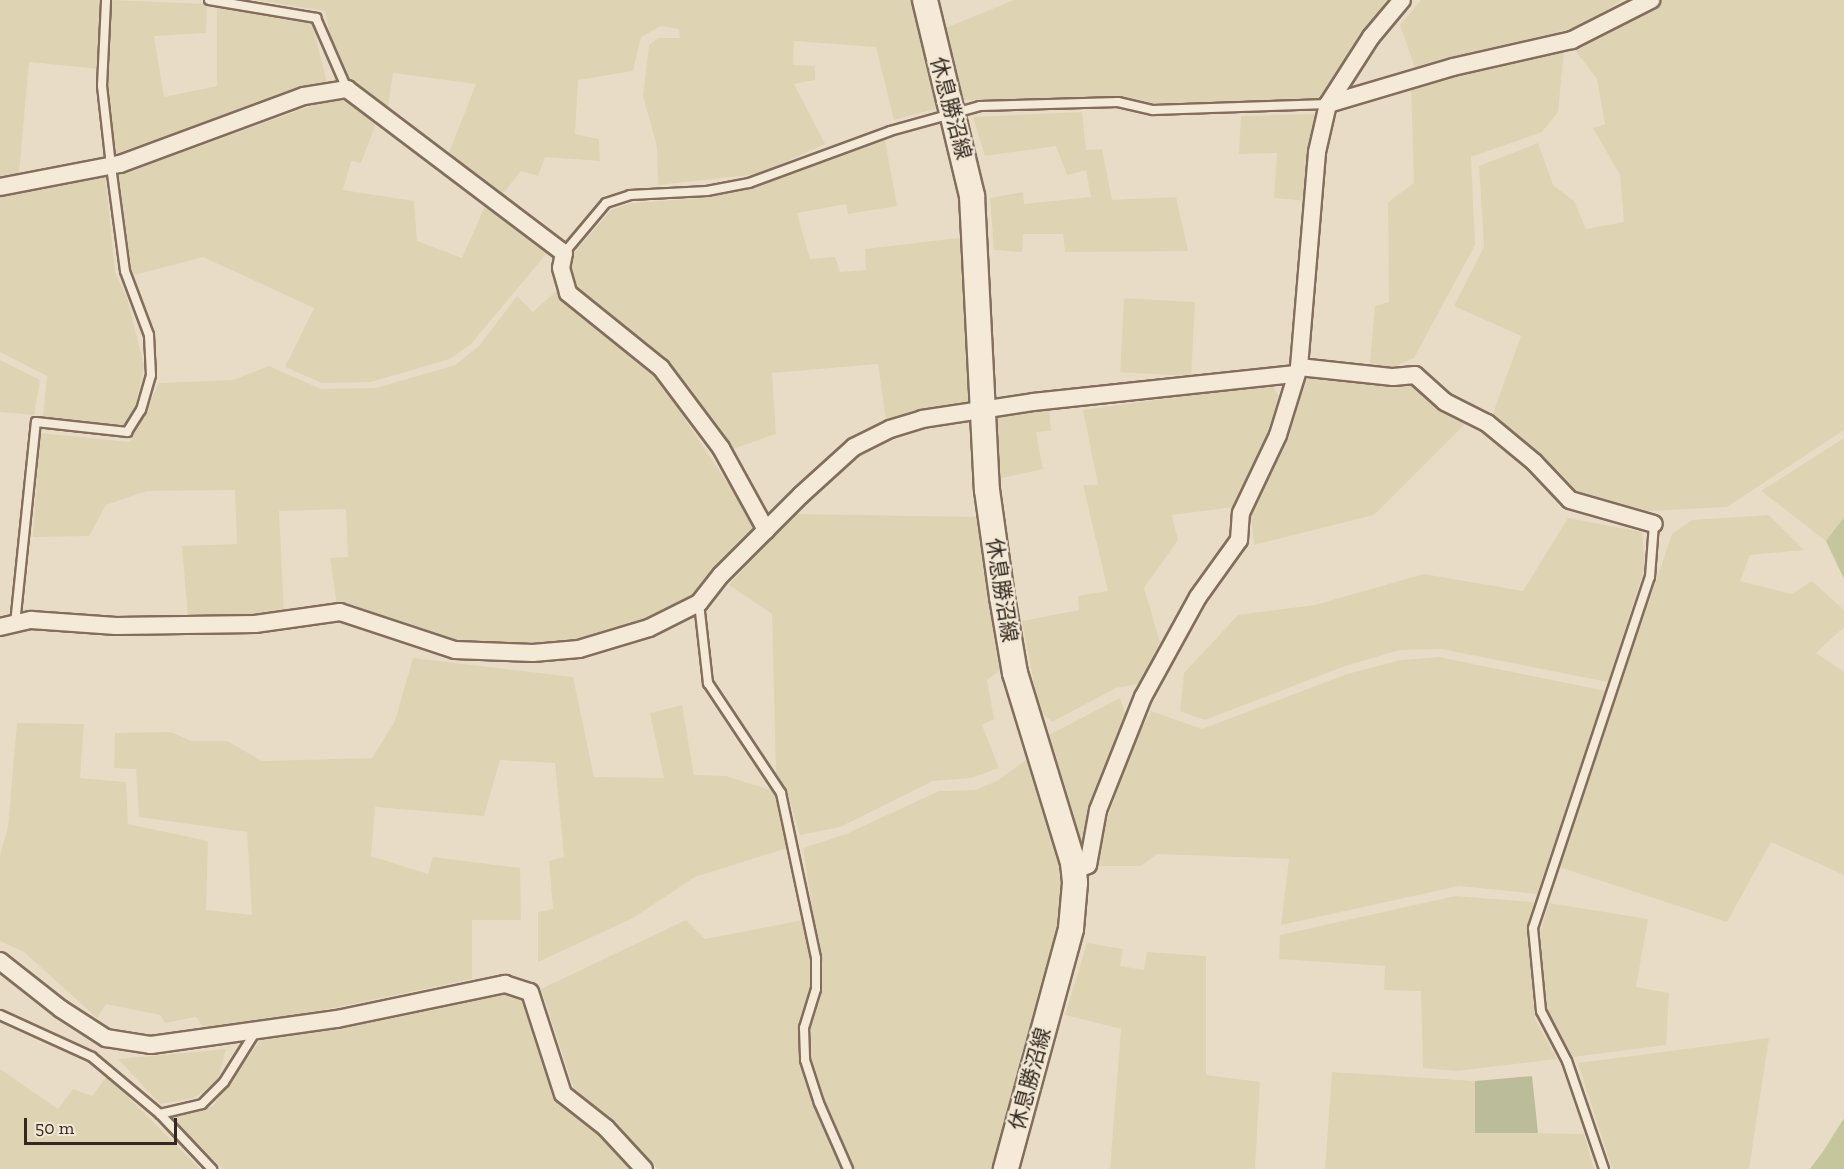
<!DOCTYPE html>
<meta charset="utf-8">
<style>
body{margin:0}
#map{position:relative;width:1844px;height:1169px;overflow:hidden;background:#e9dcc6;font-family:"Zilla Slab","Noto Sans JP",serif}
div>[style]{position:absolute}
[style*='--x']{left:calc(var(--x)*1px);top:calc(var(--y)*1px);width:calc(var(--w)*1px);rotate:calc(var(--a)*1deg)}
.farmland>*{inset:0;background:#ded4b4;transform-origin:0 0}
.green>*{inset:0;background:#c5c69b}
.cemetery>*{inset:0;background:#bbbc99}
.roads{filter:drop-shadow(2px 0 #836e5e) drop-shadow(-2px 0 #836e5e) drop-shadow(0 2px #836e5e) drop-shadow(0 -2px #836e5e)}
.service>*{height:8px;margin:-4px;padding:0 4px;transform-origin:4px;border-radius:4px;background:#f5ead8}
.minor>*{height:16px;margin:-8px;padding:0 8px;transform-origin:8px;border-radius:8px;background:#f5ead8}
.secondary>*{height:24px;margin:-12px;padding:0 12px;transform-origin:12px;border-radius:12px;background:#f5ead8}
span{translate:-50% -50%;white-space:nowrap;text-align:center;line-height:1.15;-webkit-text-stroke:4.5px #f1e7d5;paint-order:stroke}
.street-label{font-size:21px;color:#342820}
.scale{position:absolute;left:24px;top:1118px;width:153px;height:27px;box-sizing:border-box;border:3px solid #342820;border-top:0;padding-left:8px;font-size:18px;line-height:21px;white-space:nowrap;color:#342820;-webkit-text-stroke:4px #f1e7d5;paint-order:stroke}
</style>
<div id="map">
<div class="farmland">
<i style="clip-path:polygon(0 0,100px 0,98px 69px,29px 62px,19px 174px,0 178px)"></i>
<i style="clip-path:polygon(112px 0,207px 4px,206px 33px,154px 36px,164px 97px,217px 86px,217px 7px,312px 23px,327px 82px,114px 154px,107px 87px)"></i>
<i style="clip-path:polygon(256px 0,914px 0,942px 107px,894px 120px,876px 47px,794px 41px,793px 65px,815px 66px,815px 80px,794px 84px,825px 144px,759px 174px,658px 185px,657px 147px,643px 96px,649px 45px,658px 38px,680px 38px,679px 29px,661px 26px,641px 37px,633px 71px,578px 80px,575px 134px,599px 139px,600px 161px,545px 157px,538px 176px,521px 171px,502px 195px,448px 155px,476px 84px,393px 73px,388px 108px,338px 72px,325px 11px)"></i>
<i style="clip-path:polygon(1014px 0,1400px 0,1325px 101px,1161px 106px,1116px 98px,963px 100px,943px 29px)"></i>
<i style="clip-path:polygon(1421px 0,1622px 0,1581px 26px,1415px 68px,1400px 25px)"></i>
<i style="clip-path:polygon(1661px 0,1844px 0,1844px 430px,1727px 507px,1628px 512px,1582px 496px,1491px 419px,1521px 336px,1454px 306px,1484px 247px,1479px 166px,1538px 143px,1553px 185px,1574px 201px,1586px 229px,1624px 222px,1620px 175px,1593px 128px,1605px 124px,1597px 79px,1574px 49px,1650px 10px)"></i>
<i style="clip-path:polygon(1564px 49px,1558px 112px,1542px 132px,1471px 157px,1475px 245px,1414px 358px,1391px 368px,1370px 363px,1375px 306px,1389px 302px,1388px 202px,1414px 183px,1411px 87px)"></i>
<i style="clip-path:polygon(344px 94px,378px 118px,361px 163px,351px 161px,343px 190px,414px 201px,417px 241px,462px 258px,486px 204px,547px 253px,471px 344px,450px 359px,371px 382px,322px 383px,285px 367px,314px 308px,203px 257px,135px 275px,127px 261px,117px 176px)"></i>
<i style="clip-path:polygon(1082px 112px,1086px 150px,1102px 149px,1112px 200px,1176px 197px,1188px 251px,1065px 252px,1063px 234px,1023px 234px,1022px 252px,994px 250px,990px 198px,1023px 192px,1024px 204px,1091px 197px,1086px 170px,1067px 175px,1056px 146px,985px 156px,973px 117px)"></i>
<i style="clip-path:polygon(1315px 114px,1308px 201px,1274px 198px,1277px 153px,1239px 154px,1241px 116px)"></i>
<i style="clip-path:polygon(885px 140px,897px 206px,848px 214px,846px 204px,797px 213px,810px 259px,835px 257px,840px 272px,866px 270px,865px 249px,966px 237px,974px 402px,886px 421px,878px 364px,772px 373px,776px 434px,730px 450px,576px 291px,568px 260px,611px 210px,632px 203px,701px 198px,747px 189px)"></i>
<i style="clip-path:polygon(105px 172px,115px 272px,127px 298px,144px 365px,136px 404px,122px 427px,43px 417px,47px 376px,0 352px,0 194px)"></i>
<i style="clip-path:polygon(556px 291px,654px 372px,757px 528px,691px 600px,580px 643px,527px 647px,448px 639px,337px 606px,330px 558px,348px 557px,346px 509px,279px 511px,284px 613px,188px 617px,182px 546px,237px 544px,235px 490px,147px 491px,106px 505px,89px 536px,33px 537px,40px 433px,130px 442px,159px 383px,233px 380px,269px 366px,321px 389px,376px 388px,455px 365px,479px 346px,517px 296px,533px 312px)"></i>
<i style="left:1195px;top:302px;width:74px;height:71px;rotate:93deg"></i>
<i style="clip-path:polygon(0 360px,40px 380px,34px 415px,0 412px)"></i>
<i style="clip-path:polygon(1308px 373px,1416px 386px,1465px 424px,1374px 515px,1254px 545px,1251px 517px)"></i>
<i style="clip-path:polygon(1271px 384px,1279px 396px,1263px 447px,1234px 507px,1172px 515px,1178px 540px,1144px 588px,1160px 642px,1142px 683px,1116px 688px,1052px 722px,1039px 710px,1022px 621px,1079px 610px,1078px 596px,1108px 591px,1083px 485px,1098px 485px,1083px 410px)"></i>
<i style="clip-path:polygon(1049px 407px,1051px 431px,1036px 432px,1043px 469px,998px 479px,994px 415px)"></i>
<i style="clip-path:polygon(1844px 438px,1844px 517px,1826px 541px,1761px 491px)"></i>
<i style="clip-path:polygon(794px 514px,980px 517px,1003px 668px,987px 680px,994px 719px,982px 725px,999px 768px,971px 778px,933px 781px,840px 827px,800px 835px,789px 798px,776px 774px,772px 614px,729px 585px)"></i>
<i style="clip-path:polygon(1769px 515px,1804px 550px,1750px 555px,1740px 581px,1792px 594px,1812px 581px,1844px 610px,1844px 627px,1816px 653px,1844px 672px,1844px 875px,1771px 842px,1727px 922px,1559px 867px,1672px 534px,1692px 520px)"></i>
<i style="clip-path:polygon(1568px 518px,1642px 532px,1645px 567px,1608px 682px,1441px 649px,1400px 650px,1345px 666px,1205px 720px,1180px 711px,1184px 673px,1238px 615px,1315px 605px,1424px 574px,1523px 591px)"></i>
<i style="clip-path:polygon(1439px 657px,1606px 691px,1537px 894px,1459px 886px,1281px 925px,1289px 859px,1157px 854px,1141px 866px,1098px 866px,1105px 826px,1131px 750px,1151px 711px,1202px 729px,1347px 674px,1401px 660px)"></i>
<i style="clip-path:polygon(413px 658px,573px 677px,594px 777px,664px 778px,650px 713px,682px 705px,694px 775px,726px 776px,774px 791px,787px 848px,695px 877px,633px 918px,538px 962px,538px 912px,553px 909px,549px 861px,564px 857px,555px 763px,500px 760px,484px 816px,375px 807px,371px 856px,428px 874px,433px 857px,520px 868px,521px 920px,472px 920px,472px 979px,314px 1012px,205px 1030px,196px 1017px,165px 1023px,160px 1015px,106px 1004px,97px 1018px,24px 952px,0 941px,0 856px,8px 827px,17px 723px,84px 724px,80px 778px,126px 782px,128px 824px,208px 841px,206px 910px,252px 915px,247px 832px,139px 817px,136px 769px,114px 768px,115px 733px,171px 732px,191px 741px,227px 741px,262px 761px,372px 758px,395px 721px)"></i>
<i style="clip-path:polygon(1120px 698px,1128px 721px,1101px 773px,1080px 849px,1045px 737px)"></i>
<i style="clip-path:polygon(1030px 757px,1065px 869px,1061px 929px,997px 1169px,854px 1169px,827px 1110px,811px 1062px,808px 1034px,821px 996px,822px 973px,803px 848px,846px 834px,939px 791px,975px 790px,997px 781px)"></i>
<i style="clip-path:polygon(1455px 896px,1534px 902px,1527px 926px,1535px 1019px,1557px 1059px,1456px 1071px,1423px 1068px,1421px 991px,1384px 990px,1385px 966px,1279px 959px,1280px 935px)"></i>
<i style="clip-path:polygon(1549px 903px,1648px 919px,1636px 987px,1669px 993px,1666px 1045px,1573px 1057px,1547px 1013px,1540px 933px)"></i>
<i style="clip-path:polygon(686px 920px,705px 939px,804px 920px,813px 984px,798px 1038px,804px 1080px,844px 1169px,658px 1169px,574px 1089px,541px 989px)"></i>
<i style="clip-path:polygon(1087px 943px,1123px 949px,1120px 966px,1144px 970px,1147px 952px,1206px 956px,1206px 1075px,1260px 1082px,1255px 1169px,1110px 1169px,1121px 1029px,1065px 1015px)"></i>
<i style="clip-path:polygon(507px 991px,524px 999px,558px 1095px,636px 1169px,223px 1169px,171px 1118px,213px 1106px,261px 1039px)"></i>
<i style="clip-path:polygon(1769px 1038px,1749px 1169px,1612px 1169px,1578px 1063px)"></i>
<i style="clip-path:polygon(226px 1049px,217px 1081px,194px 1098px,160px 1104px,118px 1059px)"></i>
<i style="clip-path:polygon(0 1069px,58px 1109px,73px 1089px,92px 1096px,107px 1076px,200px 1169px,0 1169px)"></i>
<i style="clip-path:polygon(1332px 1072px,1475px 1081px,1475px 1132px,1584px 1134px,1594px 1169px,1325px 1169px)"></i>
</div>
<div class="green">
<i style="clip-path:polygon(1844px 517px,1844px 579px,1826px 541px)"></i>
<i style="clip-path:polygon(1844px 1118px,1844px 1169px,1810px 1169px,1824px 1150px)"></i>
</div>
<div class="cemetery">
<i style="clip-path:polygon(1532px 1076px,1538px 1133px,1475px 1133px,1475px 1081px)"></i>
</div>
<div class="roads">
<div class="service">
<i style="--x:209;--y:0;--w:109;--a:9.5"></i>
<i style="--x:316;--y:18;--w:77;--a:66.4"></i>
<i style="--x:564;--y:253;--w:65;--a:-50"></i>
<i style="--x:606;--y:203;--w:25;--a:-18"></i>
<i style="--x:630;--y:195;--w:77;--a:-3"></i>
<i style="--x:707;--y:191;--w:43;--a:-10.8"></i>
<i style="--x:749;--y:183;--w:150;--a:-20.2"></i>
<i style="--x:890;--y:131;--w:93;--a:-15.5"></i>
<i style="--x:980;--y:106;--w:138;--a:-1.7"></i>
<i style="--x:1118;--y:102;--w:36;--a:13"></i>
<i style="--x:1153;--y:110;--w:175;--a:-2"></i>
<i style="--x:699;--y:603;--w:81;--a:83.6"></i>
<i style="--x:708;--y:683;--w:132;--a:56.4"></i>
<i style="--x:781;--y:793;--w:169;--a:78"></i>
<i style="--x:816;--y:958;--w:31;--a:90"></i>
<i style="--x:816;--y:989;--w:41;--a:107.1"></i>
<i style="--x:804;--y:1028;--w:32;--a:88"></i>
<i style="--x:805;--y:1060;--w:45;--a:72"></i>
<i style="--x:819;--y:1103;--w:72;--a:66.3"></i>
<i style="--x:15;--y:624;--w:203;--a:-84.1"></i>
<i style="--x:36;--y:422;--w:92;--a:6.3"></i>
<i style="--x:127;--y:432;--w:26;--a:-58"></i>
<i style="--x:141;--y:410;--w:36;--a:-74"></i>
<i style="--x:151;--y:375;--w:40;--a:-92.9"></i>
<i style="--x:149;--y:335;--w:68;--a:-110.6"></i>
<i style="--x:125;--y:271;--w:106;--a:-97.6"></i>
<i style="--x:111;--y:166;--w:81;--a:-96.4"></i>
<i style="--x:102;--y:86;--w:86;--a:-87.3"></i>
<i style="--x:0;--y:1015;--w:101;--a:24.5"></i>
<i style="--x:92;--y:1057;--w:89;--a:40"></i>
<i style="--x:160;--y:1114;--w:76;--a:46.6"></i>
<i style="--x:160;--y:1114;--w:43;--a:-13.4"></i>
<i style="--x:202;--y:1104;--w:31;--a:-45"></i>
<i style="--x:224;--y:1082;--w:60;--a:-57.9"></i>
<i style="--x:1604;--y:1169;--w:114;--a:-108.9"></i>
<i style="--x:1567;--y:1061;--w:56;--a:-117.5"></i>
<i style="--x:1541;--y:1011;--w:83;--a:-95.5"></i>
<i style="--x:1533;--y:928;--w:370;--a:-71.6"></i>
<i style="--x:1650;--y:577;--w:53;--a:-85.7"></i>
</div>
<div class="minor">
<i style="--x:1328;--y:104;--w:130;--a:-16.5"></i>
<i style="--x:1453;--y:67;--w:122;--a:-12.8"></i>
<i style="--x:1572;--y:40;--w:89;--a:-26.9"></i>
<i style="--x:0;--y:187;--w:122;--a:-10.9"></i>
<i style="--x:120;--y:164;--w:196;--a:-20.3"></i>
<i style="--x:304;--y:96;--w:44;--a:-9.2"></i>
<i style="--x:347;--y:89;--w:272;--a:37.1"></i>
<i style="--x:564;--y:253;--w:15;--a:101"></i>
<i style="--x:561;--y:268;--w:26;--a:74"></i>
<i style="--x:568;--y:293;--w:119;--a:38.9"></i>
<i style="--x:661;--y:368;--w:100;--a:53.1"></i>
<i style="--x:721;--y:448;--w:94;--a:61.2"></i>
<i style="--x:1299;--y:367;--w:216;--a:-85.2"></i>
<i style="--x:1317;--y:152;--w:49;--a:-77.1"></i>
<i style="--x:1328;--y:104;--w:80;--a:-57.3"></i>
<i style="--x:1371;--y:37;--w:48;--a:-50"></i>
<i style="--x:0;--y:627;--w:32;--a:-13"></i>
<i style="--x:31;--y:620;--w:85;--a:4"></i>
<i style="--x:116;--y:626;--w:139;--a:-0.8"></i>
<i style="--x:255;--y:624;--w:86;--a:-8"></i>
<i style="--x:340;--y:612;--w:121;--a:18.3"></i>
<i style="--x:455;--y:650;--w:78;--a:2.2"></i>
<i style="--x:533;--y:653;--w:46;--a:-5"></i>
<i style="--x:579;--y:649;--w:73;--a:-16.7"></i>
<i style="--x:649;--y:628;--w:56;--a:-26.6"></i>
<i style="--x:699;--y:603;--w:36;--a:-52"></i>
<i style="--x:721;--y:575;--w:113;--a:-45"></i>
<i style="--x:801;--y:495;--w:72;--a:-42.2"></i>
<i style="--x:854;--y:447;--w:40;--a:-26.6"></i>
<i style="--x:890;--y:429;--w:34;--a:-17"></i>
<i style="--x:922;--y:419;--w:112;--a:-8.7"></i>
<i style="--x:1033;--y:402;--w:262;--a:-6.1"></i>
<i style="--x:1073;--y:871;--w:16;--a:-22"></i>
<i style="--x:1088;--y:865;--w:56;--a:-79.7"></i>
<i style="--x:1098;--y:810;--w:122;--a:-68.3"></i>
<i style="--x:1143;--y:697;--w:114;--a:-61.2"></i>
<i style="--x:1198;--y:597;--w:70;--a:-54.3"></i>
<i style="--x:1239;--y:540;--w:27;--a:-86"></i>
<i style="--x:1241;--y:513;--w:86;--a:-64.6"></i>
<i style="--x:1278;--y:435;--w:71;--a:-72.8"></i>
<i style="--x:1299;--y:367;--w:95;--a:6.1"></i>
<i style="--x:1393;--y:377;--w:22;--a:-5"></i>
<i style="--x:1415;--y:375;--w:40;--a:42"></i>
<i style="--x:1445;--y:402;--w:47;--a:26.6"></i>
<i style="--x:1487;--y:423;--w:61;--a:39.7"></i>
<i style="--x:1534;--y:462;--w:52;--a:46.5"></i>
<i style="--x:1570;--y:500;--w:87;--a:15.9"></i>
<i style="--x:0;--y:961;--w:78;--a:38.2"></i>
<i style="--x:61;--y:1009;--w:54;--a:32.8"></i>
<i style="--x:106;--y:1038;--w:46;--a:8.8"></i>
<i style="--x:151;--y:1045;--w:188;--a:-8"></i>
<i style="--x:337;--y:1019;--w:172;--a:-11.8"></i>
<i style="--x:505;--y:984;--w:26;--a:18"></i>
<i style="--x:530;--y:992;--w:107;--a:72.1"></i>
<i style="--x:563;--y:1094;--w:55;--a:38.3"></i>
<i style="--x:606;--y:1128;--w:56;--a:47.2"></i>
</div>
<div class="secondary">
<i style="--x:925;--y:0;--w:202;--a:76.5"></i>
<i style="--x:972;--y:196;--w:294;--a:87.1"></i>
<i style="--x:987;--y:490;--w:108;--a:82"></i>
<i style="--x:1002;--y:597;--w:77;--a:80.3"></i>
<i style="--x:1015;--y:673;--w:199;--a:73"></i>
<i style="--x:1073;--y:863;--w:20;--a:84"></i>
<i style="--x:1075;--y:883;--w:46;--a:95"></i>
<i style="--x:1071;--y:929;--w:249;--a:105.2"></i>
</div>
</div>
<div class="street-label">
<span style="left:951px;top:108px;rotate:75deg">休息勝沼線</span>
<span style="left:1002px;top:590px;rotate:81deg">休息勝沼線</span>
<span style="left:1030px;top:1079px;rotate:-75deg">休息勝沼線</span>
</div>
<div class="scale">50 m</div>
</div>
